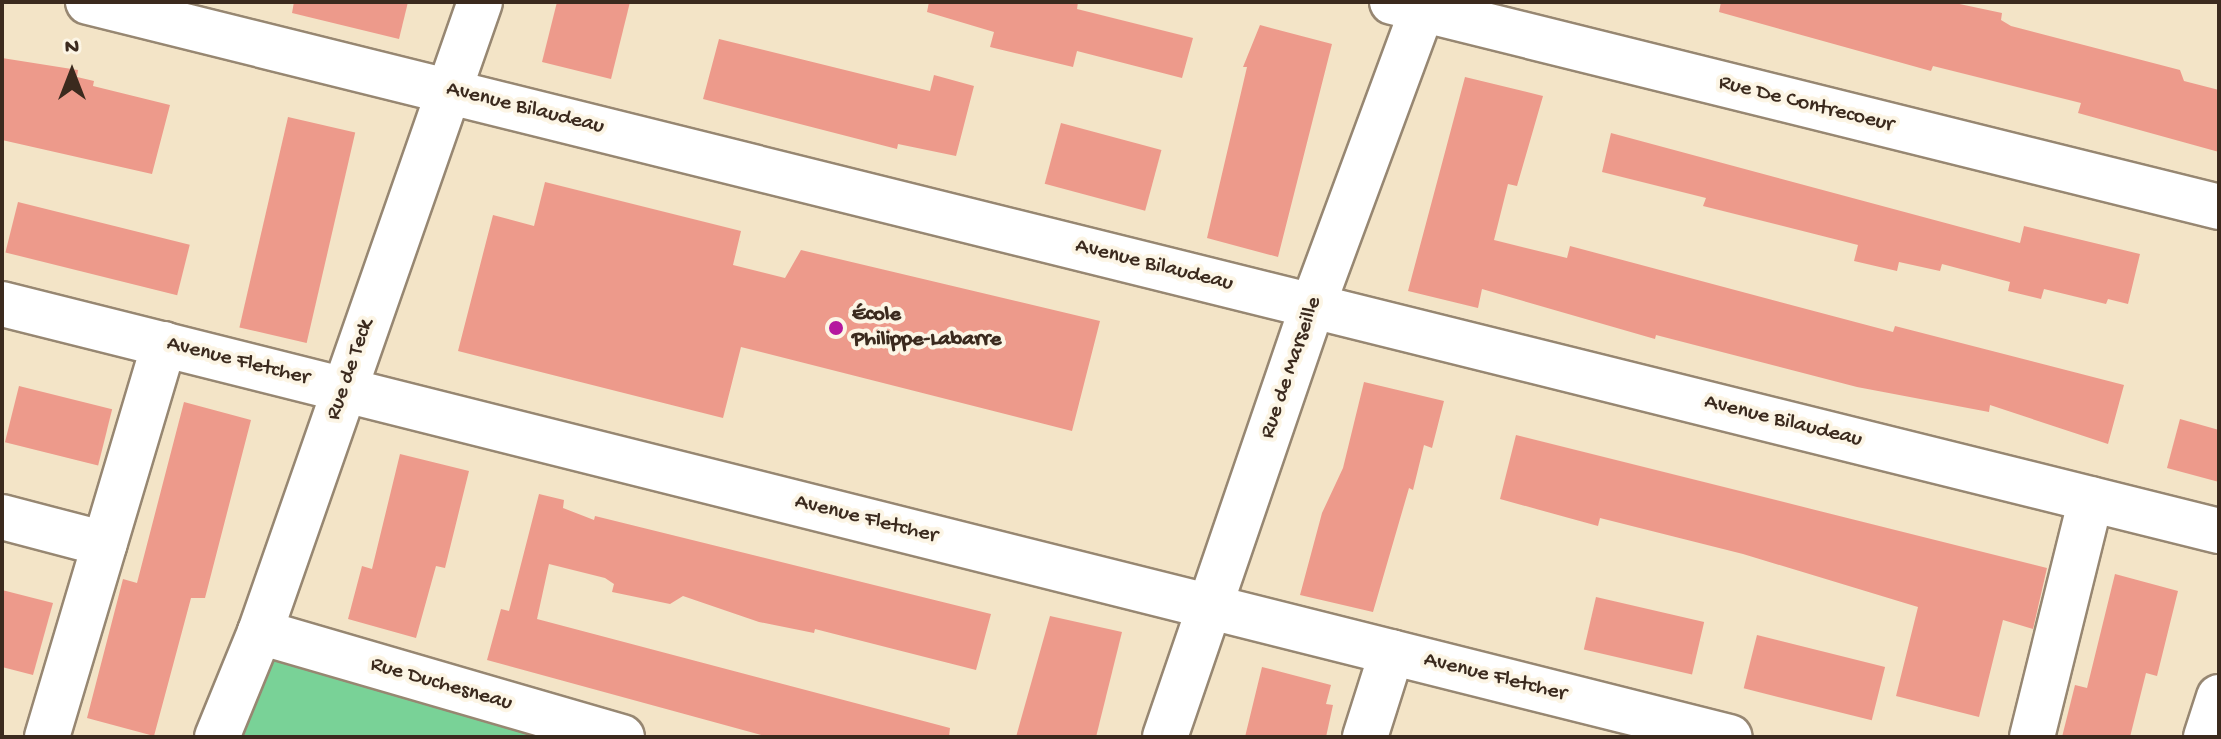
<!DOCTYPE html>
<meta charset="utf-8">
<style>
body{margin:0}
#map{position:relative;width:2221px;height:739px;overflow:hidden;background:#f3e4c7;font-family:"Gochi Hand",sans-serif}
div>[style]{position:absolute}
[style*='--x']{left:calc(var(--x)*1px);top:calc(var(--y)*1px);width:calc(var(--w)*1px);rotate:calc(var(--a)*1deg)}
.green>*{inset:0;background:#79d297}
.building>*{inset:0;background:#ed9a8b;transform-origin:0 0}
.roads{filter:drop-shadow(2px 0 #978772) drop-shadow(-2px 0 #978772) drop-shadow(0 2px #978772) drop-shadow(0 -2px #978772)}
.minor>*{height:44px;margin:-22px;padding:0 22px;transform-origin:22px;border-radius:22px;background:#fff}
.dots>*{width:22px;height:22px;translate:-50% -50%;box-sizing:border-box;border:4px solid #fcf5e5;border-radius:50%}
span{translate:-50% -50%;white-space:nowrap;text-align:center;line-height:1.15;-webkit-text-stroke:8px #fcf5e5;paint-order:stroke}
.street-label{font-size:22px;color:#3b2a1e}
.poi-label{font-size:22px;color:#3b2a1e;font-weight:700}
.left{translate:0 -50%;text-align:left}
.frame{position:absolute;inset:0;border:4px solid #3b2a1e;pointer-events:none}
.north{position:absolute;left:32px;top:32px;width:80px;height:80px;-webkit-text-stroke:6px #fcf5e5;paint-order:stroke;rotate:0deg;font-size:22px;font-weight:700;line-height:32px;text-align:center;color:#3b2a1e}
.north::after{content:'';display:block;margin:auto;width:28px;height:36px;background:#3b2a1e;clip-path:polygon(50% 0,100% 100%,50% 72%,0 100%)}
</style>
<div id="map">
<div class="green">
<i style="clip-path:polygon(260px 632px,622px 737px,217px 737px)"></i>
</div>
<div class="building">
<i style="clip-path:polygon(294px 2px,408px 2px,399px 39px,292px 13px)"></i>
<i style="clip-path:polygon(557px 2px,630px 2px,611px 79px,542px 62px)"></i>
<i style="clip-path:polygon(929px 2px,1078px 2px,1077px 9px,1193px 38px,1182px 78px,1077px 51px,1073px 67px,990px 47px,994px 32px,927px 12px)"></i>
<i style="clip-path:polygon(1721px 2px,1950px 2px,2002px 13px,2001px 20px,2011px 26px,2180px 70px,2184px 81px,2219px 90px,2219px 152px,2078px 113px,2081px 103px,1933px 66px,1931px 71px,1719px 12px)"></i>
<i style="clip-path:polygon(1260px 25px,1332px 44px,1278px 257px,1207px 238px,1247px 67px,1243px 67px)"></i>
<i style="clip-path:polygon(719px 39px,930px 91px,934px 75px,974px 86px,956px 156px,898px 144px,897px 149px,703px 99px)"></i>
<i style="clip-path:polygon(2px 58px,78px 70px,77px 77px,94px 81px,93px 86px,170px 105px,152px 174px,2px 140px)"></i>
<i style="clip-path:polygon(1465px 77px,1543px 96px,1517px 186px,1508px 184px,1494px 240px,1567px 258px,1570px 246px,1893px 332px,1895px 326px,2124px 385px,2108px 444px,1990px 405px,1989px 412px,1857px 387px,1656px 335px,1655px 339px,1482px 289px,1478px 308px,1408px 291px)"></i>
<i style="left:288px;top:117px;width:69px;height:216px;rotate:13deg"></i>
<i style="left:1061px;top:123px;width:104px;height:63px;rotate:15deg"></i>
<i style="clip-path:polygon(1611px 133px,2020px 243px,2024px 226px,2140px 254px,2128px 304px,2108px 299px,2106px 304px,2044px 289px,2041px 299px,2008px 291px,2010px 282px,1942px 264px,1940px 271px,1899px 262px,1897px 271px,1854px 261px,1858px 245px,1703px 206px,1706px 198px,1602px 172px)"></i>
<i style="clip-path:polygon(545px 182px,741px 231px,733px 265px,785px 278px,801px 250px,1100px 321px,1072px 431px,741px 347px,723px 418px,458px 351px,493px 215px,534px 226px)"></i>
<i style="left:18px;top:202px;width:177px;height:52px;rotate:14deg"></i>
<i style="clip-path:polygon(1364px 382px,1444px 401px,1432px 448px,1424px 445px,1413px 490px,1409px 488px,1373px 612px,1300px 595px,1322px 513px,1343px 468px)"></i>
<i style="left:19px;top:386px;width:96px;height:58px;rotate:14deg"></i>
<i style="clip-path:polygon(184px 402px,251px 420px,205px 598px,191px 598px,154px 736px,87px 718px,123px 579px,137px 583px)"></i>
<i style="clip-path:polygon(2180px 419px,2219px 430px,2219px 482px,2167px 468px)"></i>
<i style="clip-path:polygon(1516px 435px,2047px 568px,2033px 629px,2003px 620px,1979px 717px,1896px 696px,1918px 607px,1743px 554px,1600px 518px,1598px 526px,1500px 499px)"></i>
<i style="clip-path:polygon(400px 454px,469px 471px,445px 568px,436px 566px,416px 638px,348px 619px,362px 566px,372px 569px)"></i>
<i style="clip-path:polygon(539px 494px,564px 500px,563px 508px,594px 520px,595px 516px,991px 614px,976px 670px,815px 629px,814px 633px,759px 622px,683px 596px,670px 604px,612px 592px,614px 584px,605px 578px,549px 564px,537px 619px,950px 728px,949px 737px,769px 737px,487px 660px,501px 609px,509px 611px)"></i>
<i style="clip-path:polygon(2115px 574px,2178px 591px,2157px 676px,2146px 673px,2130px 737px,2062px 737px,2075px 685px,2087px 688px)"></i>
<i style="clip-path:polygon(2px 590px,53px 603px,33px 675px,2px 667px)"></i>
<i style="left:1596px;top:597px;width:111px;height:54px;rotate:13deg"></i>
<i style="clip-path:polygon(1050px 616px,1122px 632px,1096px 737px,1016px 737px)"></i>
<i style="left:1757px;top:635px;width:132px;height:55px;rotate:14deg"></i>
<i style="clip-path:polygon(1262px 667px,1331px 685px,1326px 704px,1333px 705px,1326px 737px,1245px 737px)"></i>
</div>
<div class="roads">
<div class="minor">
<i style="--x:88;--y:2;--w:2196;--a:13.94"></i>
<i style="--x:1392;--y:2;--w:852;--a:13.92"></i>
<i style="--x:2;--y:304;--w:1781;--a:14.07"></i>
<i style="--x:2;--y:517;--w:106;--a:14.7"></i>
<i style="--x:260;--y:632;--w:377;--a:16.2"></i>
<i style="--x:47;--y:737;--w:410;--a:-73.4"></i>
<i style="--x:217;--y:737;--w:113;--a:-67.7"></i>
<i style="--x:260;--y:632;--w:667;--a:-70.75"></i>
<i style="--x:1165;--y:737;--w:457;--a:-71.1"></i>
<i style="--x:1313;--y:305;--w:323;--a:-69.7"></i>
<i style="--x:1365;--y:737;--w:89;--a:-72.4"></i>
<i style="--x:2032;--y:737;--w:245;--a:-76.1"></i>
<i style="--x:2206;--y:737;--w:42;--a:-72"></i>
</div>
</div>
<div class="dots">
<i style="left:836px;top:328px;background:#b5179e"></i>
</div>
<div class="street-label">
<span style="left:1806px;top:105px;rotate:14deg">Rue De Contrecoeur</span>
<span style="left:525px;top:109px;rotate:14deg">Avenue Bilaudeau</span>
<span style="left:1154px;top:266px;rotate:14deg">Avenue Bilaudeau</span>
<span style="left:238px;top:362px;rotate:14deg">Avenue Fletcher</span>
<span style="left:1292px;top:368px;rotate:-71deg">Rue de Marseille</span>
<span style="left:351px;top:370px;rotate:-71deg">Rue de Teck</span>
<span style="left:1783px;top:422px;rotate:14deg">Avenue Bilaudeau</span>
<span style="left:866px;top:520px;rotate:14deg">Avenue Fletcher</span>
<span style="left:1495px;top:678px;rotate:14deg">Avenue Fletcher</span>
<span style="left:441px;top:685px;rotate:16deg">Rue Duchesneau</span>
</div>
<div class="poi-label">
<span class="left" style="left:852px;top:328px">École<br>Philippe-Labarre</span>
</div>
<div class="frame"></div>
<div class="north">N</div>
</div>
